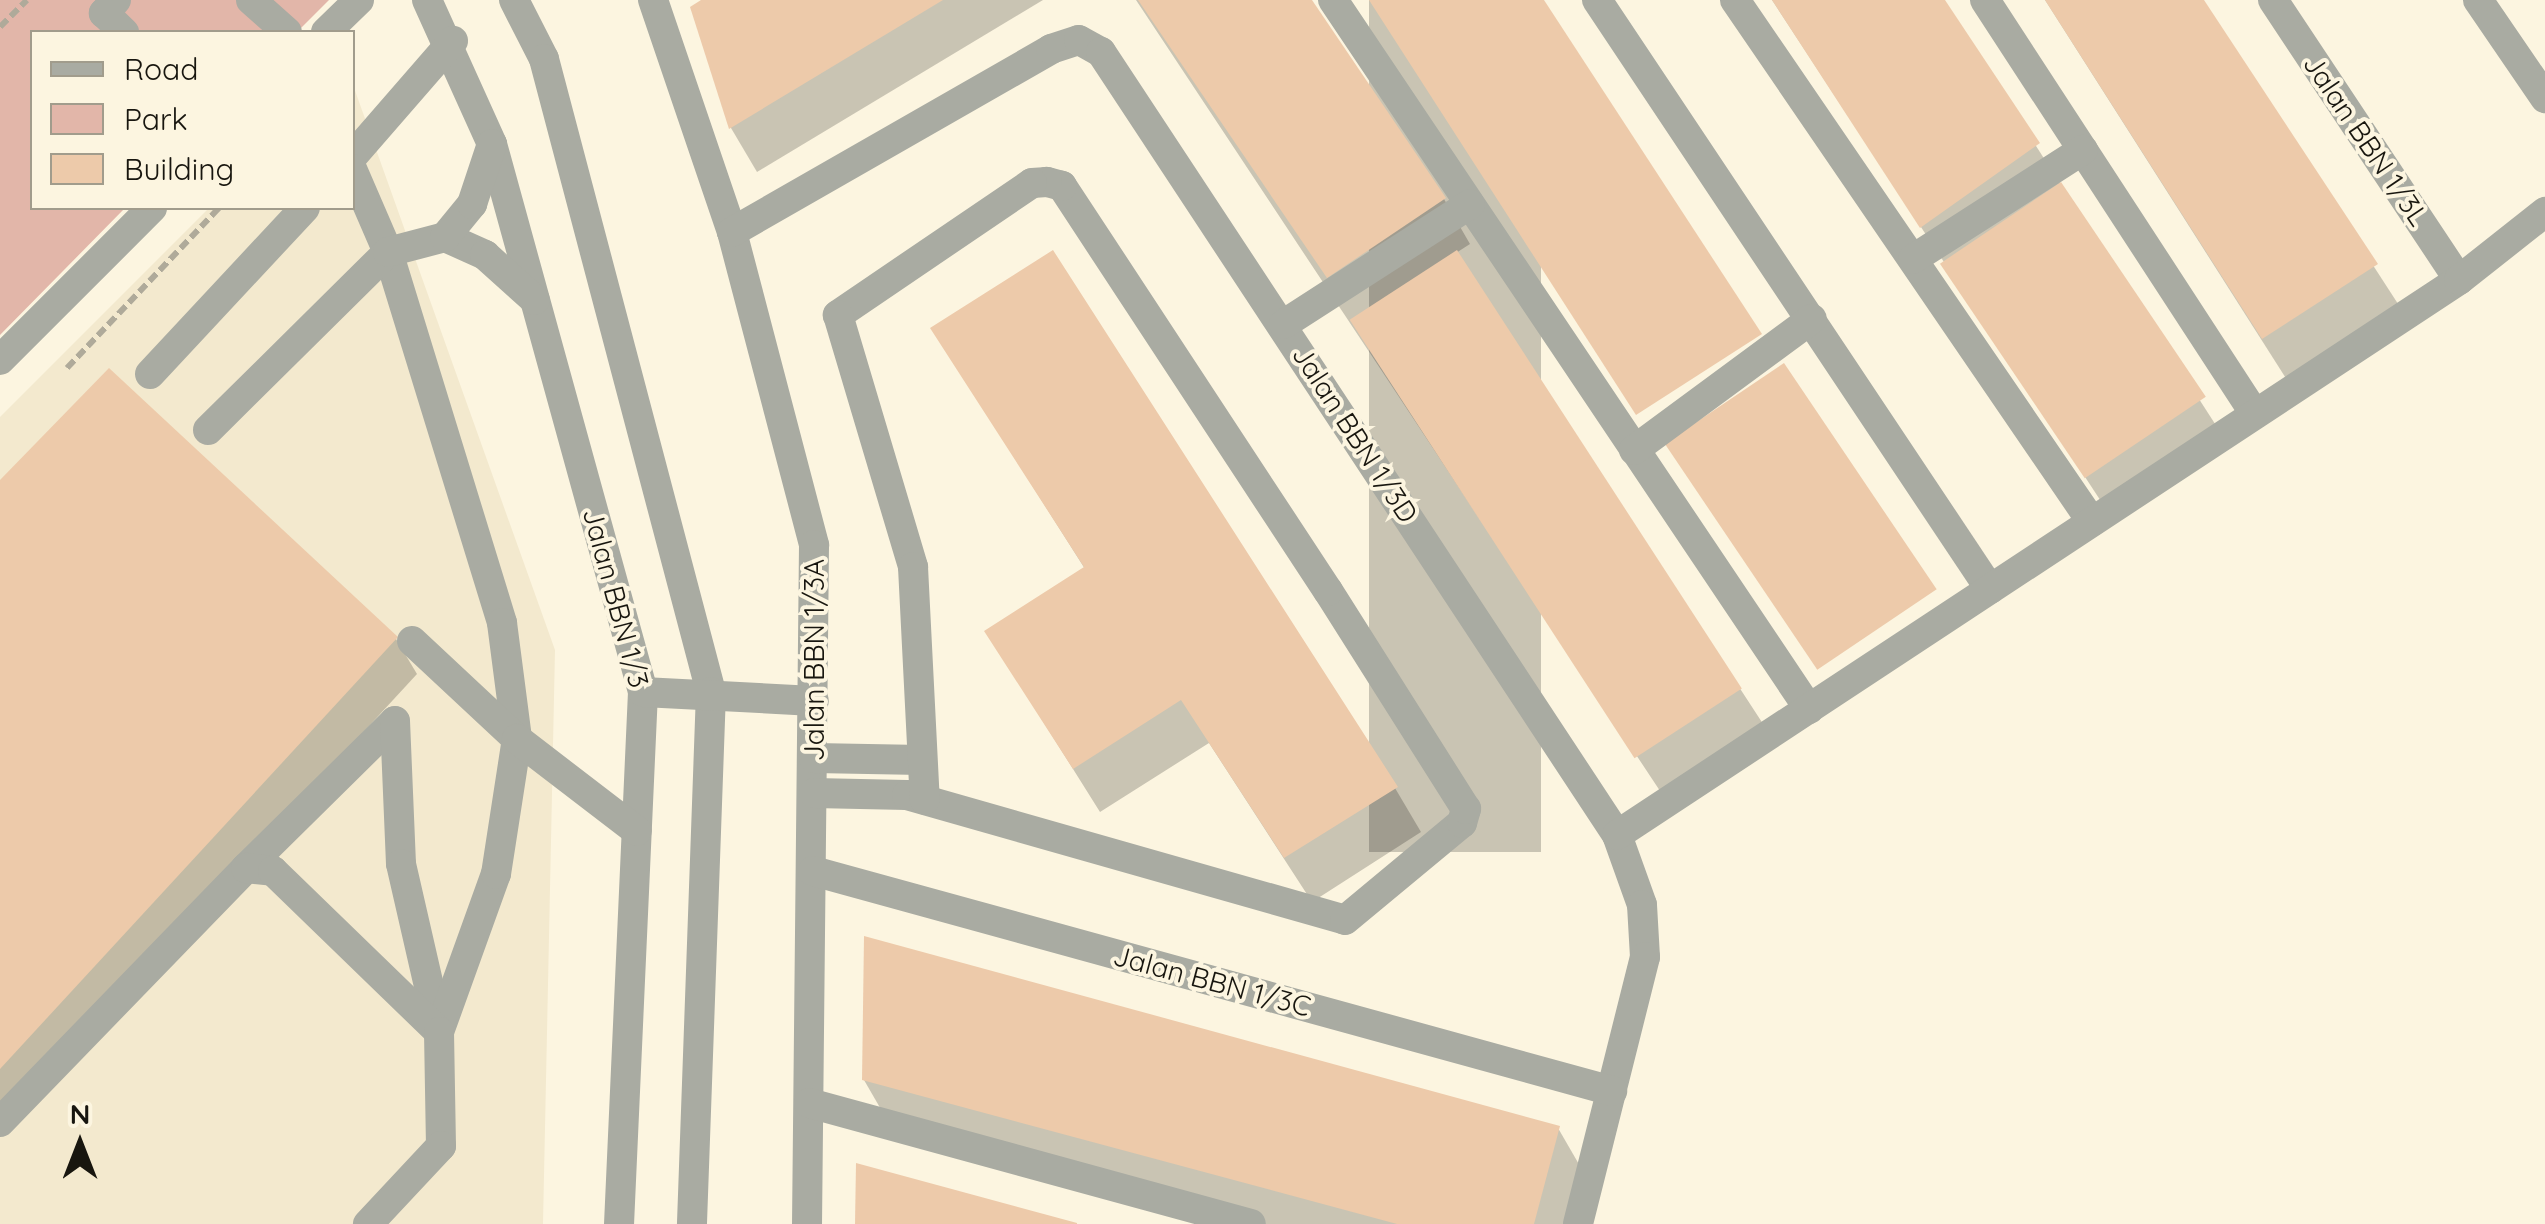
<!DOCTYPE html>
<style>
body{margin:0}
#map{position:relative;width:2545px;height:1224px;overflow:hidden;background:#fcf5e0;font-family:Quicksand,sans-serif}
div>[style]{position:absolute}
[style*='--x']{left:calc(var(--x)*1px);top:calc(var(--y)*1px);width:calc(var(--w)*1px);rotate:calc(var(--a)*1deg)}
.built>*{inset:0;background:#f3e9ce}
.green>*{inset:0;background:#e2b6a9}
.shadow>*{inset:0;background:#0003;transform-origin:0 0}
.building>*{inset:0;background:#edcaaa;transform-origin:0 0}
.path>*{height:6px;margin-top:-3px;transform-origin:0;background:repeating-linear-gradient(90deg,#afaa9a 0 10px,transparent 0 15px)}
.minor>*{height:30px;margin:-15px;padding:0 15px;transform-origin:15px;border-radius:15px;background:#a9aba2}
span{translate:-50% -50%;white-space:nowrap;text-align:center;line-height:1.15;-webkit-text-stroke:8px #fcf5e0;paint-order:stroke}
.street-label{font-size:28px;color:#18160f}
.legend{position:absolute;left:30px;top:30px;width:325px;height:180px;box-sizing:border-box;background:#fcf5e0;border:2px solid #a19c8c;margin:0;padding:12px 18px;list-style:none;font-size:30px;color:#18160f}
.legend li{display:flex;align-items:center;gap:20px;height:50px}
.legend b{width:50px;border:2px solid #a19c8c}
.north{position:absolute;left:30px;top:1094px;width:100px;height:100px;-webkit-text-stroke:8px #fcf5e0;paint-order:stroke;rotate:0deg;font-size:28px;font-weight:700;line-height:40px;text-align:center;color:#18160f}
.north::after{content:'';display:block;margin:auto;width:35px;height:45px;background:#18160f;clip-path:polygon(50% 0,100% 100%,50% 72%,0 100%)}
</style>
<div id="map">
<div class="built">
<i style="clip-path:polygon(353px 85px,555px 650px,543px 1224px,0 1224px,0 417px,209px 208px,352px 208px)"></i>
</div>
<div class="green">
<i style="clip-path:polygon(0 0,329px 0,297px 32px,32px 32px,32px 208px,125px 208px,0 335px)"></i>
</div>
<div class="shadow">
<i style="clip-path:polygon(705px 0,1043px 0,757px 172px,731px 128px,693px 8px)"></i>
<i style="clip-path:polygon(1136px 0,1309px 0,1444px 199px,1470px 244px,1456px 253px,1769px 733px,1666px 800px)"></i>
<i style="left:1369px;top:0;width:172px;height:852px"></i>
<i style="clip-path:polygon(1772px 0,1942px 0,2228px 444px,2110px 515px)"></i>
<i style="clip-path:polygon(2045px 0,2201px 0,2402px 310px,2289px 383px)"></i>
<i style="clip-path:polygon(933px 329px,1395px 788px,1421px 832px,1312px 902px,1209px 743px,1100px 812px,987px 632px,1085px 569px)"></i>
<i style="clip-path:polygon(109px 372px,396px 639px,417px 674px,0 1126px,0 483px)"></i>
<i style="clip-path:polygon(864px 1080px,1558px 1128px,1584px 1173px,1571px 1224px,1260px 1224px,890px 1125px)"></i>
</div>
<div class="building">
<i style="clip-path:polygon(701px 0,943px 0,729px 129px,690px 7px)"></i>
<i style="clip-path:polygon(1138px 0,1312px 0,1446px 198px,1327px 278px)"></i>
<i style="clip-path:polygon(1369px 0,1544px 0,1762px 334px,1636px 415px)"></i>
<i style="clip-path:polygon(1772px 0,1945px 0,2040px 143px,1920px 228px)"></i>
<i style="clip-path:polygon(2045px 0,2204px 0,2378px 264px,2262px 339px)"></i>
<i style="left:2061px;top:182px;width:259px;height:146px;rotate:56deg"></i>
<i style="clip-path:polygon(1053px 250px,1398px 787px,1284px 858px,1181px 700px,1073px 769px,984px 631px,1084px 567px,930px 328px)"></i>
<i style="left:1457px;top:250px;width:523px;height:128px;rotate:57deg"></i>
<i style="left:1784px;top:363px;width:273px;height:144px;rotate:56deg"></i>
<i style="clip-path:polygon(109px 368px,398px 637px,0 1069px,0 480px)"></i>
<i style="clip-path:polygon(864px 936px,1560px 1126px,1534px 1224px,1397px 1224px,862px 1080px)"></i>
<i style="clip-path:polygon(856px 1163px,1077px 1223px,1077px 1224px,855px 1224px)"></i>
</div>
<div class="path">
<i style="--x:0;--y:27;--w:38;--a:-45"></i>
<i style="--x:67;--y:368;--w:221;--a:-46.5"></i>
</div>
<div class="minor">
<i style="--x:116;--y:0;--w:18;--a:133"></i>
<i style="--x:104;--y:13;--w:28;--a:44"></i>
<i style="--x:251;--y:0;--w:48;--a:41.6"></i>
<i style="--x:427;--y:0;--w:158;--a:65.7"></i>
<i style="--x:492;--y:144;--w:568;--a:74.59"></i>
<i style="--x:643;--y:692;--w:533;--a:92.58"></i>
<i style="--x:514;--y:0;--w:66;--a:63"></i>
<i style="--x:544;--y:59;--w:655;--a:75.22"></i>
<i style="--x:711;--y:692;--w:532;--a:92.05"></i>
<i style="--x:653;--y:0;--w:245;--a:71.2"></i>
<i style="--x:732;--y:232;--w:324;--a:75.3"></i>
<i style="--x:814;--y:545;--w:679;--a:90.59"></i>
<i style="--x:1333;--y:0;--w:854;--a:56.12"></i>
<i style="--x:1597;--y:0;--w:708;--a:56.29"></i>
<i style="--x:1735;--y:0;--w:632;--a:55.63"></i>
<i style="--x:1985;--y:0;--w:494;--a:56.9"></i>
<i style="--x:2273;--y:0;--w:336;--a:56.4"></i>
<i style="--x:2478;--y:0;--w:119;--a:55.6"></i>
<i style="--x:326;--y:32;--w:46;--a:-44.1"></i>
<i style="--x:352;--y:157;--w:154;--a:-49"></i>
<i style="--x:352;--y:169;--w:90;--a:66.6"></i>
<i style="--x:388;--y:252;--w:388;--a:72.9"></i>
<i style="--x:502;--y:623;--w:117;--a:82.6"></i>
<i style="--x:732;--y:232;--w:368;--a:-29.8"></i>
<i style="--x:1051;--y:49;--w:29;--a:-18"></i>
<i style="--x:1079;--y:40;--w:25;--a:29"></i>
<i style="--x:1101;--y:52;--w:938;--a:56.61"></i>
<i style="--x:1617;--y:835;--w:74;--a:70.3"></i>
<i style="--x:1642;--y:905;--w:52;--a:86.7"></i>
<i style="--x:1645;--y:957;--w:275;--a:104.1"></i>
<i style="--x:445;--y:237;--w:44;--a:24.2"></i>
<i style="--x:485;--y:255;--w:67;--a:42"></i>
<i style="--x:1913;--y:259;--w:202;--a:-32.7"></i>
<i style="--x:1284;--y:324;--w:221;--a:-32.8"></i>
<i style="--x:0;--y:360;--w:215;--a:-45"></i>
<i style="--x:150;--y:374;--w:227;--a:-47"></i>
<i style="--x:208;--y:430;--w:253;--a:-44.7"></i>
<i style="--x:388;--y:252;--w:59;--a:-14.7"></i>
<i style="--x:445;--y:237;--w:43;--a:-50.7"></i>
<i style="--x:472;--y:204;--w:63;--a:-71.6"></i>
<i style="--x:1634;--y:450;--w:221;--a:-36.4"></i>
<i style="--x:412;--y:641;--w:144;--a:43"></i>
<i style="--x:643;--y:692;--w:171;--a:3"></i>
<i style="--x:814;--y:758;--w:108;--a:1.1"></i>
<i style="--x:814;--y:793;--w:93;--a:1.2"></i>
<i style="--x:907;--y:795;--w:455;--a:15.9"></i>
<i style="--x:1345;--y:920;--w:152;--a:-39.7"></i>
<i style="--x:1462;--y:823;--w:15;--a:-74"></i>
<i style="--x:1466;--y:809;--w:258;--a:-122.3"></i>
<i style="--x:1328;--y:591;--w:485;--a:-123.3"></i>
<i style="--x:1062;--y:186;--w:16;--a:-165"></i>
<i style="--x:1047;--y:182;--w:15;--a:176"></i>
<i style="--x:1032;--y:183;--w:235;--a:145.8"></i>
<i style="--x:838;--y:315;--w:263;--a:73.4"></i>
<i style="--x:913;--y:567;--w:233;--a:87.1"></i>
<i style="--x:1617;--y:835;--w:1008;--a:-33.39"></i>
<i style="--x:2459;--y:280;--w:110;--a:-38.3"></i>
<i style="--x:246;--y:868;--w:209;--a:-44.6"></i>
<i style="--x:395;--y:721;--w:143;--a:87.6"></i>
<i style="--x:401;--y:864;--w:170;--a:77.1"></i>
<i style="--x:813;--y:871;--w:829;--a:15.39"></i>
<i style="--x:439;--y:1032;--w:168;--a:-70.2"></i>
<i style="--x:496;--y:874;--w:137;--a:-81.2"></i>
<i style="--x:517;--y:739;--w:151;--a:37.5"></i>
<i style="--x:809;--y:1103;--w:458;--a:15.3"></i>
<i style="--x:0;--y:1122;--w:354;--a:-45.9"></i>
<i style="--x:246;--y:868;--w:27;--a:6"></i>
<i style="--x:273;--y:871;--w:231;--a:44.1"></i>
<i style="--x:439;--y:1032;--w:114;--a:89"></i>
<i style="--x:441;--y:1146;--w:107;--a:133.1"></i>
</div>
<div class="street-label">
<span style="left:2366px;top:140px;rotate:56deg">Jalan BBN 1/3L</span>
<span style="left:1355px;top:434px;rotate:57deg">Jalan BBN 1/3D</span>
<span style="left:616px;top:598px;rotate:75deg">Jalan BBN 1/3</span>
<span style="left:814px;top:660px;rotate:-90deg">Jalan BBN 1/3A</span>
<span style="left:1212px;top:981px;rotate:15deg">Jalan BBN 1/3C</span>
</div>
<ul class="legend">
<li><b style="height:12px;background:#a9aba2"></b>Road</li>
<li><b style="height:28px;background:#e2b6a9"></b>Park</li>
<li><b style="height:28px;background:#edcaaa"></b>Building</li>
</ul>
<div class="north">N</div>
</div>
